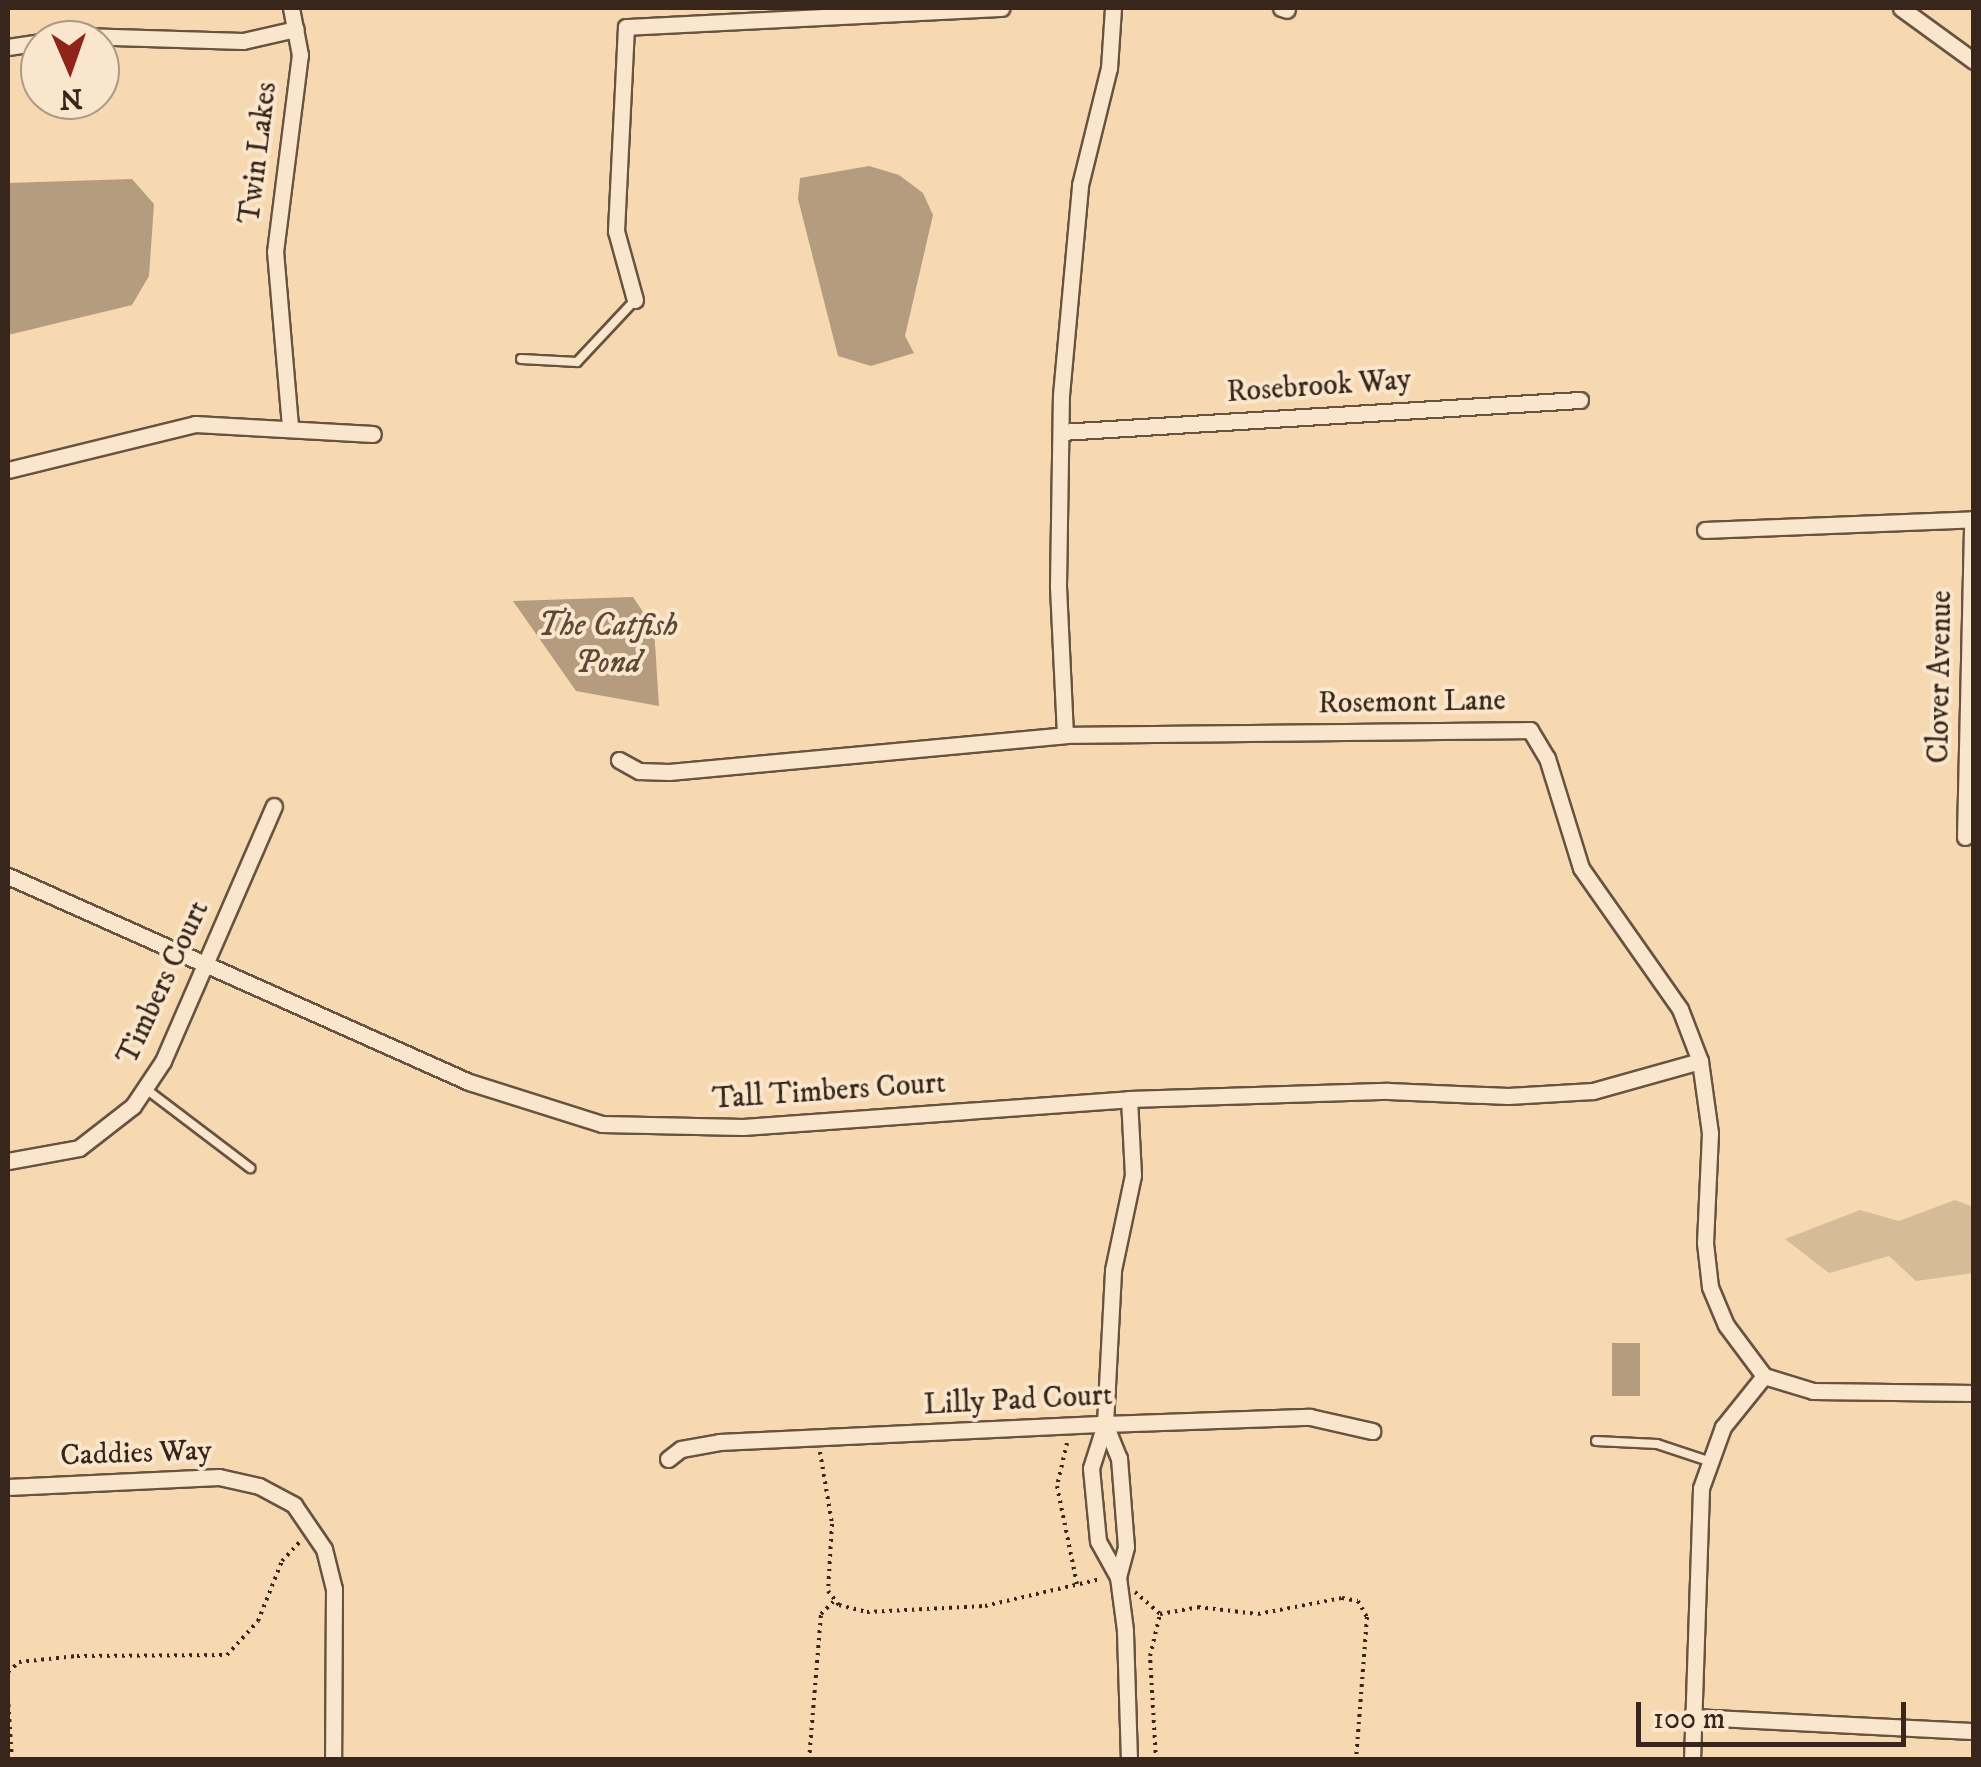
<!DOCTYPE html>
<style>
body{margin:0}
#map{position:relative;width:1981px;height:1767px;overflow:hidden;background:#f6d9b1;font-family:"IM FELL DW Pica",serif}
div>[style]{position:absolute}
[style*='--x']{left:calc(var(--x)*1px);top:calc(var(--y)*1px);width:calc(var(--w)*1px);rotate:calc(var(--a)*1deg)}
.green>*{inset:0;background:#d6bb98}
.water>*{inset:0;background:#b59c7e;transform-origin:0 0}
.path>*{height:4px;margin-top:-2px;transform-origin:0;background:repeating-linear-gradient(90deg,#38261c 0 2.5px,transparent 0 7.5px)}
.roads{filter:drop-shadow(2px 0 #685341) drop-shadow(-2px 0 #685341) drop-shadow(0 2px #685341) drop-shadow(0 -2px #685341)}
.lane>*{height:8px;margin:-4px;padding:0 4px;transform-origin:4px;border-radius:4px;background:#f9e6cc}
.street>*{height:15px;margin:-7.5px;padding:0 7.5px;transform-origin:7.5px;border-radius:7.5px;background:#f9e6cc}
span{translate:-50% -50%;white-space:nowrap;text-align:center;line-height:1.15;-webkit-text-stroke:8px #f9e6cc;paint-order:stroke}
.street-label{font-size:30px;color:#38261c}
.water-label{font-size:32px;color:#5e4939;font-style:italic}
.frame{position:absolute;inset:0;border:10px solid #38261c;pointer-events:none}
.north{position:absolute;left:20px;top:20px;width:100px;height:100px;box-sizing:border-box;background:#f9e6cc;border:2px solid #ac9986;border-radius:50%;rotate:178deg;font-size:28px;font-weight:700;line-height:40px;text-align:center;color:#38261c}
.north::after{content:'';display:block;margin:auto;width:35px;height:45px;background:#8f2418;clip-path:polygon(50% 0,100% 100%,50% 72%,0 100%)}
.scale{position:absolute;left:1636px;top:1702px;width:270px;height:45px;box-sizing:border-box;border:5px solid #38261c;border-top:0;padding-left:12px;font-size:30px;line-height:35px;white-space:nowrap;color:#38261c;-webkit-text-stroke:8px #f9e6cc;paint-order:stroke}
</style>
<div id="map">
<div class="green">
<i style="clip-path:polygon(1955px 1200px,1973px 1207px,1973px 1273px,1916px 1281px,1889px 1256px,1829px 1273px,1785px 1239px,1860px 1210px,1899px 1221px)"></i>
</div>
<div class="water">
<i style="clip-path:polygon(869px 166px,899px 175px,923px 193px,933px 215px,905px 336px,914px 353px,871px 366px,838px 356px,798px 199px,800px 178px)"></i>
<i style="clip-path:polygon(132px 179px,154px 204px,149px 276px,132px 305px,8px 335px,8px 183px)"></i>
<i style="clip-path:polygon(633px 597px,654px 628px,659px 706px,576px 691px,513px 601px)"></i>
<i style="left:1640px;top:1343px;width:53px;height:28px;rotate:90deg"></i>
</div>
<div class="path">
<i style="--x:1067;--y:1443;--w:44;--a:103.1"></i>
<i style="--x:1057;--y:1486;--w:100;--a:78.5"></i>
<i style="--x:820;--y:1452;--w:73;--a:80.5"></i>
<i style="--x:832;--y:1524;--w:67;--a:93.4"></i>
<i style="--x:828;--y:1591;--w:18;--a:52"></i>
<i style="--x:839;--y:1605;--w:29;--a:14"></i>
<i style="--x:867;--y:1612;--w:118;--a:-2.9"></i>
<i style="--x:985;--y:1606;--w:119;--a:-13.1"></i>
<i style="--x:1135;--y:1592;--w:33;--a:41"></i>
<i style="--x:8;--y:1672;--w:15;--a:-42"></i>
<i style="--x:19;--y:1662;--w:58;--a:-5.9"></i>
<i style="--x:77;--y:1656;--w:150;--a:-0.4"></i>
<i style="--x:227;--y:1655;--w:46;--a:-47.6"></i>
<i style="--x:258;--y:1621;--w:65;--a:-68.2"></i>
<i style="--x:282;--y:1561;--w:26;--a:-47"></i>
<i style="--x:8;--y:1697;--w:63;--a:86.4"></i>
<i style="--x:809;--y:1760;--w:146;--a:-85.3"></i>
<i style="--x:821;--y:1614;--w:20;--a:-45"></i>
<i style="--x:1156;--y:1760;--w:104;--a:-93.3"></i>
<i style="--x:1150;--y:1656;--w:43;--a:-76.6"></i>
<i style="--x:1160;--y:1614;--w:39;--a:-10"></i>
<i style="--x:1198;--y:1607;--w:60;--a:6.7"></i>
<i style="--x:1258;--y:1614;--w:86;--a:-10.8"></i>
<i style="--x:1342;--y:1598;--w:16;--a:11"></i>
<i style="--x:1358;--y:1601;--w:18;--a:61"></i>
<i style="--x:1367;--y:1617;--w:143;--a:94.4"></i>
</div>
<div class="roads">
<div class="lane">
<i style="--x:521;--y:359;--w:56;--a:3.1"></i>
<i style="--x:577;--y:362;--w:85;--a:-46.9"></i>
<i style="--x:146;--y:1089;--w:131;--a:37.2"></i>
<i style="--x:1596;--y:1441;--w:61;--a:2.8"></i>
<i style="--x:1657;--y:1444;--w:54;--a:18.4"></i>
</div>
<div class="street">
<i style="--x:1281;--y:8;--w:6;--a:18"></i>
<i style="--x:1901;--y:8;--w:90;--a:36"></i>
<i style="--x:8;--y:47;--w:74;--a:-8.6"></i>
<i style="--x:81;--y:36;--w:162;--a:1.8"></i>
<i style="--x:243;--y:41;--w:54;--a:-12.8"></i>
<i style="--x:635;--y:300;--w:72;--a:-105.4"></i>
<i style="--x:616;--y:231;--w:204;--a:-87.2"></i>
<i style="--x:626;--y:27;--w:376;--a:-2.9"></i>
<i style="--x:290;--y:426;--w:175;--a:-94.9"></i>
<i style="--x:275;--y:252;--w:199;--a:-82.8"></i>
<i style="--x:300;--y:55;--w:48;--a:-100.8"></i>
<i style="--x:1061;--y:432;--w:520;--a:-3.53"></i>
<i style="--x:8;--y:470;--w:193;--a:-13.8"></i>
<i style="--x:195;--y:424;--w:178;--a:3.2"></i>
<i style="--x:1705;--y:530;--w:269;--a:-2.3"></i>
<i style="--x:1065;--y:735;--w:150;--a:-92.7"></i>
<i style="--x:1058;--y:585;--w:190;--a:-89.1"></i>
<i style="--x:1061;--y:395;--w:211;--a:-84.8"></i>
<i style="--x:1080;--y:185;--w:121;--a:-76.1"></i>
<i style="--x:1109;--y:68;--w:60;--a:-86.2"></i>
<i style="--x:619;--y:760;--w:23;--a:29"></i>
<i style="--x:639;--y:771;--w:30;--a:2"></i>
<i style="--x:669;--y:772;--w:398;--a:-5.3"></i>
<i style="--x:1065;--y:735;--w:465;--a:-0.6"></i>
<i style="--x:1530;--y:730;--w:33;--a:59"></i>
<i style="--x:1547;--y:758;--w:115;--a:72.8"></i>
<i style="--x:1581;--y:868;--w:172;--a:54.9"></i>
<i style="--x:1680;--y:1009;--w:56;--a:69"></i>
<i style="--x:1700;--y:1061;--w:73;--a:82.1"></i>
<i style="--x:1710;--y:1133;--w:110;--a:92.6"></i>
<i style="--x:1705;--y:1243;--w:44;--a:83.5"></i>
<i style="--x:1710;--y:1287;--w:41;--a:67.2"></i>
<i style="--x:1726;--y:1325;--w:64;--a:53.3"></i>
<i style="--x:1764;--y:1376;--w:51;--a:17"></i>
<i style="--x:1813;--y:1391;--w:161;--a:0.7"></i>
<i style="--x:1965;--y:837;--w:318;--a:-88.7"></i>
<i style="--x:8;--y:876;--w:505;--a:24.08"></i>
<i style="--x:469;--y:1082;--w:139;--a:17.5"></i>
<i style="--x:602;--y:1124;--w:141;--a:1.2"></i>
<i style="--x:743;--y:1127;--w:387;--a:-4.1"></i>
<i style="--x:1129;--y:1099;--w:259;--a:-1.8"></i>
<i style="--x:1388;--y:1091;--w:120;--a:2.4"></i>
<i style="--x:1508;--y:1096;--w:85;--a:-3.4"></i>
<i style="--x:1593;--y:1091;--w:111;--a:-15.7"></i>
<i style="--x:8;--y:1161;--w:72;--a:-10.4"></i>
<i style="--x:79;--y:1148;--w:68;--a:-37.9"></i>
<i style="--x:133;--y:1106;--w:54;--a:-56.3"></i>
<i style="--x:163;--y:1061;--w:278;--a:-66.5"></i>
<i style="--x:1105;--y:1424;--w:37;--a:68"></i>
<i style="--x:1119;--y:1458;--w:89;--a:85.5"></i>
<i style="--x:1126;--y:1547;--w:31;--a:105"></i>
<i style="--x:668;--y:1459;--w:16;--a:-38"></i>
<i style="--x:681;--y:1449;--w:39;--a:-10"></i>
<i style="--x:719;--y:1442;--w:386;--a:-2.7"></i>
<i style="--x:1105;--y:1424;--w:205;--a:-2"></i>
<i style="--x:1310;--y:1417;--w:64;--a:12.7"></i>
<i style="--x:8;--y:1487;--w:211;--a:-2.7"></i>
<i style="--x:219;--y:1477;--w:41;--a:12.7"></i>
<i style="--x:259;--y:1486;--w:40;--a:28"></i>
<i style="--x:294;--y:1505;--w:53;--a:55.7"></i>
<i style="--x:324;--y:1549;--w:41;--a:76"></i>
<i style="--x:334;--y:1589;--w:171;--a:90.3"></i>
<i style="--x:1695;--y:1717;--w:279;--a:2.9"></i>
<i style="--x:1129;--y:1760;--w:130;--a:-91.8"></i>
<i style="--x:1125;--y:1630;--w:53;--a:-97.5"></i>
<i style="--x:1118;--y:1577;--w:41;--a:-119.1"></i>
<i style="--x:1098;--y:1541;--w:73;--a:-95.5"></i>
<i style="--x:1091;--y:1468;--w:46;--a:-72.3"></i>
<i style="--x:1105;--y:1424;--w:154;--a:-87"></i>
<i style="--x:1113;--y:1270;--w:97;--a:-78.1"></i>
<i style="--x:1133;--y:1175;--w:76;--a:-93"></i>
<i style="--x:1692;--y:1760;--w:272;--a:-88.1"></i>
<i style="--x:1701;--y:1488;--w:65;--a:-70.2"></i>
<i style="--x:1723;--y:1427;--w:65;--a:-51.2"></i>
</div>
</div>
<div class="street-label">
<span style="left:259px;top:153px;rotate:-83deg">Twin Lakes</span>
<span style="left:1319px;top:387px;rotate:-4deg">Rosebrook Way</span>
<span style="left:1941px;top:677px;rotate:-89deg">Clover Avenue</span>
<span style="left:1412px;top:703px;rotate:-1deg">Rosemont Lane</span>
<span style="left:164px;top:983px;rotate:-65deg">Timbers Court</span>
<span style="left:829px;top:1092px;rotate:-4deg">Tall Timbers Court</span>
<span style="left:1018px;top:1401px;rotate:-3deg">Lilly Pad Court</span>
<span style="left:136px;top:1454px;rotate:-2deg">Caddies Way</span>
</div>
<div class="water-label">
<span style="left:608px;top:645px">The Catfish<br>Pond</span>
</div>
<div class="frame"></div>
<div class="north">N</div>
<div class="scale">100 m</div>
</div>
